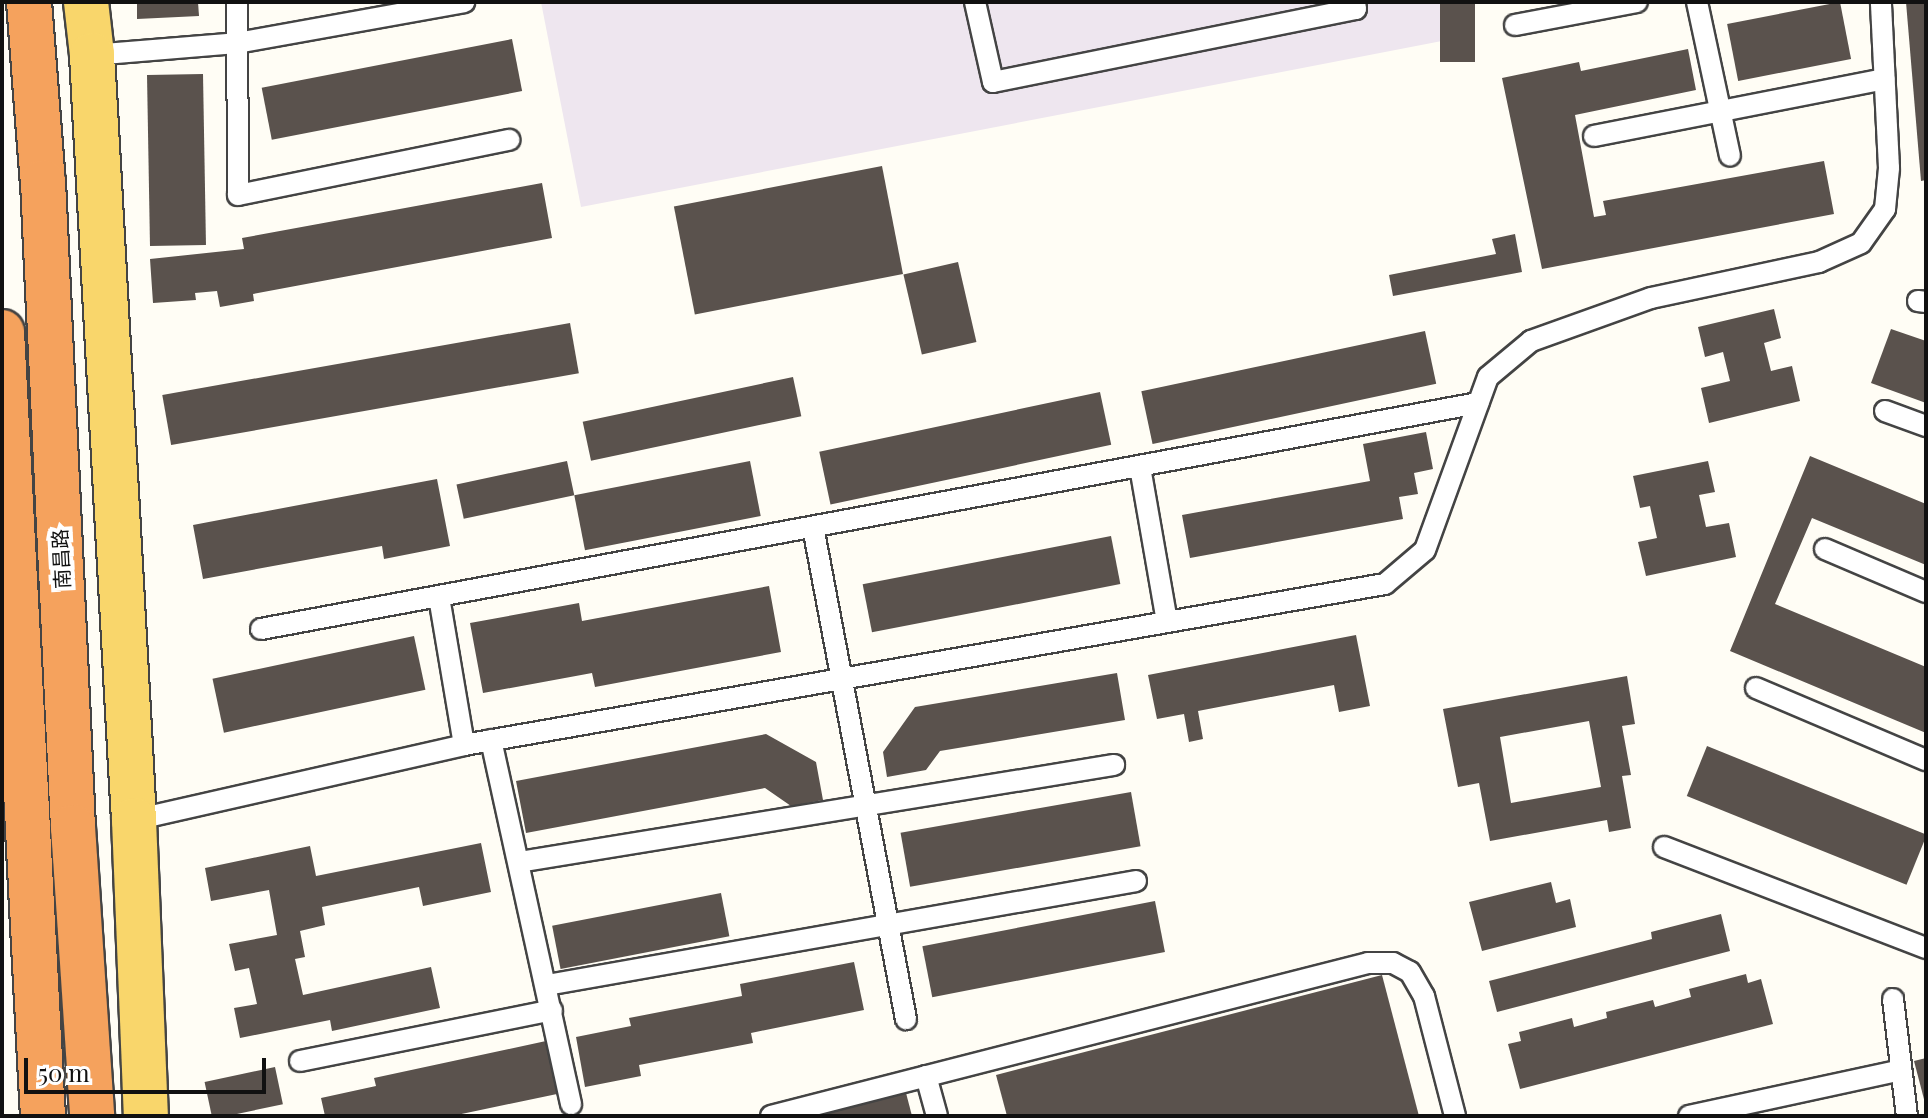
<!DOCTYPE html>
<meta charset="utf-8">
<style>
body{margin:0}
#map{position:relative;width:1928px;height:1118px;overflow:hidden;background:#fffdf5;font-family:"Playfair Display","Noto Sans SC",serif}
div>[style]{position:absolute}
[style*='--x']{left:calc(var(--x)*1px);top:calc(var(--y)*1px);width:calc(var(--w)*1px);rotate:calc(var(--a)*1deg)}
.industrial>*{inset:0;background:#eee6ef}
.building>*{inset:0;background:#5a524d;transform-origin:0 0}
.roads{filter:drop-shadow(2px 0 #444) drop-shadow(-2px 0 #444) drop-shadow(0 2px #444) drop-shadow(0 -2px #444)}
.lane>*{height:20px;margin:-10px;padding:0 10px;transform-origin:10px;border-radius:10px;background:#fff}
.primary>*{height:44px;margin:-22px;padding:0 22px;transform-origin:22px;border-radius:22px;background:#f9d66b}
.highway>*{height:44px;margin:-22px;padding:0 22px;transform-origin:22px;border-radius:22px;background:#f5a25d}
span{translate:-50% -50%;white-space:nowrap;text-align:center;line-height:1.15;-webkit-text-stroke:8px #fff;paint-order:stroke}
.street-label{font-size:20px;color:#111}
.frame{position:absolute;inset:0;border:4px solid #111;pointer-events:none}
.scale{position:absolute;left:24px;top:1058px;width:242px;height:36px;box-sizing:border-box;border:4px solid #111;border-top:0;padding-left:10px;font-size:24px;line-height:28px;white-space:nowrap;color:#111;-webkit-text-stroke:6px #fff;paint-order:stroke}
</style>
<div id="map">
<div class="industrial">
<i style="clip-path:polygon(541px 2px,1440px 2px,1447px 40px,581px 207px)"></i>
</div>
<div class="building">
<i style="clip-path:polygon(137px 2px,198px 2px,199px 16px,137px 19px)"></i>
<i style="left:1440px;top:2px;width:35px;height:60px"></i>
<i style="left:1840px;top:2px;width:58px;height:115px;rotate:79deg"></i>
<i style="clip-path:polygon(1906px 2px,1926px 2px,1926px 180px,1921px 181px)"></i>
<i style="left:512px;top:39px;width:53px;height:255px;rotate:79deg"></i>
<i style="clip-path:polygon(1688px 49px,1696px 90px,1575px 115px,1594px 217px,1606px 215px,1603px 201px,1824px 161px,1834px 214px,1542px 269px,1502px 78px,1579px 62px,1581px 71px)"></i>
<i style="left:203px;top:74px;width:171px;height:56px;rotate:89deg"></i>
<i style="left:882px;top:166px;width:110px;height:212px;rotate:79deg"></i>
<i style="clip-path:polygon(542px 183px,552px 238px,253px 294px,254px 301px,220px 307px,217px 291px,195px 293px,196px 300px,153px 303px,150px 259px,244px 249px,242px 238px)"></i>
<i style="clip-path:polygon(1515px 234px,1522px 272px,1393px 296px,1389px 275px,1496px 254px,1492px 239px)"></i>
<i style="left:958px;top:262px;width:82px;height:56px;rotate:77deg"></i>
<i style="clip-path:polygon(1774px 309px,1781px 338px,1764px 343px,1771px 371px,1792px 366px,1800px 401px,1709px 423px,1701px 388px,1730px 381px,1723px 352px,1705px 357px,1698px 327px)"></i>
<i style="left:570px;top:323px;width:51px;height:414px;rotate:80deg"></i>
<i style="clip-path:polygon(1891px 329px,1926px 341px,1926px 403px,1871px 383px)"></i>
<i style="left:1425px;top:331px;width:54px;height:290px;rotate:78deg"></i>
<i style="left:793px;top:377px;width:40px;height:215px;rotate:78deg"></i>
<i style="left:1100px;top:392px;width:54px;height:287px;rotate:78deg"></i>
<i style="clip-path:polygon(1426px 432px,1433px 469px,1414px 473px,1418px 494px,1399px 497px,1403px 519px,1190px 558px,1182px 515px,1370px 481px,1363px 444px)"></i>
<i style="clip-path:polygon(1810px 456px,1926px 504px,1926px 565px,1812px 518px,1775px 604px,1926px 667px,1926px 733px,1730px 651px)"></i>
<i style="left:567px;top:461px;width:35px;height:113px;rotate:78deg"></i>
<i style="left:750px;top:461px;width:56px;height:179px;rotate:79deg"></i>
<i style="clip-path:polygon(1708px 461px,1715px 492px,1699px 495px,1706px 527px,1729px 523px,1736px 557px,1646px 576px,1638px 542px,1657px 538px,1650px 506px,1640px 508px,1633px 476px)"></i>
<i style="clip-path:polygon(437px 479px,450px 546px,384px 559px,382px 546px,203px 579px,193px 525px)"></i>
<i style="left:1111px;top:536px;width:49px;height:253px;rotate:79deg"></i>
<i style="clip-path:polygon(769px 586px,781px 652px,595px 687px,592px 673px,483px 693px,470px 623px,579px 603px,582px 621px)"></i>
<i style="clip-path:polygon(1356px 635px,1370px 706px,1339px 712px,1334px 685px,1198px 711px,1203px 739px,1189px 742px,1184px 714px,1157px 719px,1148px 675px)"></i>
<i style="left:414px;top:636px;width:55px;height:206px;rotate:78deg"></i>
<i style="clip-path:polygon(1117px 673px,1125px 720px,940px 751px,926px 770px,887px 777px,883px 752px,915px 707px)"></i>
<i style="clip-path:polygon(evenodd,1627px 676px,1635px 724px,1622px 726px,1631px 775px,1622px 776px,1631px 828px,1609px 832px,1607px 820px,1490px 841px,1479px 783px,1458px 787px,1443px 709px,1627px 676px,1589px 721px,1601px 787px,1511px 803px,1500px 737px,1589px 721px)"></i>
<i style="clip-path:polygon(766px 734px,816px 762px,823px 800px,791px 806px,765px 788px,526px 833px,516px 781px)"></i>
<i style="left:1707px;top:746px;width:237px;height:54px;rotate:22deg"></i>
<i style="left:1131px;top:792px;width:55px;height:234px;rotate:80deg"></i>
<i style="clip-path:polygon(481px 843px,491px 892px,423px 906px,419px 887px,322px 907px,325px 925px,300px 931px,305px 957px,295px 959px,303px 995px,431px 967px,440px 1008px,332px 1031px,330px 1020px,240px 1038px,234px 1008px,257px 1004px,249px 968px,235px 971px,229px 944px,277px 935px,269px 890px,211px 901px,205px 868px,310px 846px,316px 876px)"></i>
<i style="clip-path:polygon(1551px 882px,1556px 903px,1570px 899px,1576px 927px,1482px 951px,1469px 902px)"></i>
<i style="left:721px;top:893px;width:44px;height:172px;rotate:79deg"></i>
<i style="left:1155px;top:901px;width:52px;height:237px;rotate:79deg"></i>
<i style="clip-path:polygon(1721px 914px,1730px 951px,1497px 1012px,1489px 981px,1652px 939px,1651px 932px)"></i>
<i style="clip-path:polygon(854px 962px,864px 1010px,751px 1033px,753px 1043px,639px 1065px,641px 1076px,585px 1087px,576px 1037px,631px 1026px,629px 1018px,742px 996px,740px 984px)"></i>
<i style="clip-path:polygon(1746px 974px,1748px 983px,1761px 979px,1773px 1024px,1520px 1089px,1508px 1044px,1521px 1041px,1519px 1032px,1572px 1018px,1574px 1027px,1607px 1018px,1606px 1012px,1653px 1000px,1655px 1007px,1691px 997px,1689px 989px)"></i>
<i style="clip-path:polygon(1382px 975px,1419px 1116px,1007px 1116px,996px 1075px)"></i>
<i style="clip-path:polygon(546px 1041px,557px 1094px,452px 1116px,325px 1116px,321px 1098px,376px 1086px,374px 1078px)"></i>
<i style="clip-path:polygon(1926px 1058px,1926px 1103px,1925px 1103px,1914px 1061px)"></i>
<i style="left:275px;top:1067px;width:38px;height:72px;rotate:78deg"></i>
<i style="clip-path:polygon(905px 1089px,912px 1116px,804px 1116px)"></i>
</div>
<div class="roads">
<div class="lane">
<i style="--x:237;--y:2;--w:193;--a:89.7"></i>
<i style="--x:238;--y:195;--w:277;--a:-11.5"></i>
<i style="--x:975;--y:2;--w:82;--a:77.3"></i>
<i style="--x:993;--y:82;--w:370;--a:-11.4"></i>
<i style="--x:1356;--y:9;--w:7;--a:-98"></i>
<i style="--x:1697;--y:2;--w:157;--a:77.9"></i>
<i style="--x:1515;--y:25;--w:124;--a:-10.7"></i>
<i style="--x:92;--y:55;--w:145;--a:-4.7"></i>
<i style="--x:237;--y:43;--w:231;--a:-10.2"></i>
<i style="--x:1594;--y:136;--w:296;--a:-11.1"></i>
<i style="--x:1918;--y:301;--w:8;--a:7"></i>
<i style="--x:1885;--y:411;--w:44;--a:20.1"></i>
<i style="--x:1140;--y:467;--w:157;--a:80.1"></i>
<i style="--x:813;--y:527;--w:501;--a:79.3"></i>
<i style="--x:1825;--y:549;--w:110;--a:23.1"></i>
<i style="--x:439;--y:597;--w:150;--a:80.4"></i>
<i style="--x:261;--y:629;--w:1238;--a:-10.52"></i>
<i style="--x:1756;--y:688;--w:185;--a:23"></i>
<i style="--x:491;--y:740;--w:373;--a:77.6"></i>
<i style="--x:134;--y:820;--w:338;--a:-12.8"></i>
<i style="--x:464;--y:745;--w:935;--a:-9.92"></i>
<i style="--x:1385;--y:584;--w:52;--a:-40.4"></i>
<i style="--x:1425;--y:550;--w:184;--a:-70"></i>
<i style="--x:1488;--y:377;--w:56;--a:-39.9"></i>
<i style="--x:1531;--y:341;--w:127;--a:-19.7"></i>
<i style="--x:1651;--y:298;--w:172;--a:-12.1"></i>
<i style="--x:1819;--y:262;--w:46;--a:-24.3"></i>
<i style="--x:1861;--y:243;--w:42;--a:-54.8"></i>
<i style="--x:1885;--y:209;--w:41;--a:-84.4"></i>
<i style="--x:1889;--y:168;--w:166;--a:-92.8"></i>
<i style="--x:1664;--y:847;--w:281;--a:21.1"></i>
<i style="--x:519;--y:862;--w:603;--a:-9.26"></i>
<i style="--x:547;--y:985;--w:598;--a:-10.01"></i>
<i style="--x:1893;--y:999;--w:118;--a:83.2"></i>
<i style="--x:300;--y:1061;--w:257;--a:-11.4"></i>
<i style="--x:926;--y:1076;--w:41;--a:74.6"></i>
<i style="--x:771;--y:1116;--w:616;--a:-14.37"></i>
<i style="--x:1368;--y:963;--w:25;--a:0"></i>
<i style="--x:1393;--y:963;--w:19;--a:28"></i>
<i style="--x:1410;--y:972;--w:28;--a:60"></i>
<i style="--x:1424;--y:996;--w:124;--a:75.5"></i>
<i style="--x:1689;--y:1116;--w:217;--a:-12.2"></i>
</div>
<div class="primary">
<i style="--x:86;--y:2;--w:53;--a:83.5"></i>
<i style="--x:92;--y:55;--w:766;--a:86.86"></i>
<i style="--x:134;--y:820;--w:296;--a:87.7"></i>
</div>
<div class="highway">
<i style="--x:29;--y:2;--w:181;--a:85.6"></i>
<i style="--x:43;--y:182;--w:646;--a:87.34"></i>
<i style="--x:73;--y:827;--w:290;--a:86.2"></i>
<i style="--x:2;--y:332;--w:785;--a:87.01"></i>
</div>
</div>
<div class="street-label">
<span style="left:60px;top:559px;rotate:-93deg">南昌路</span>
</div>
<div class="frame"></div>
<div class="scale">50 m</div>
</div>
